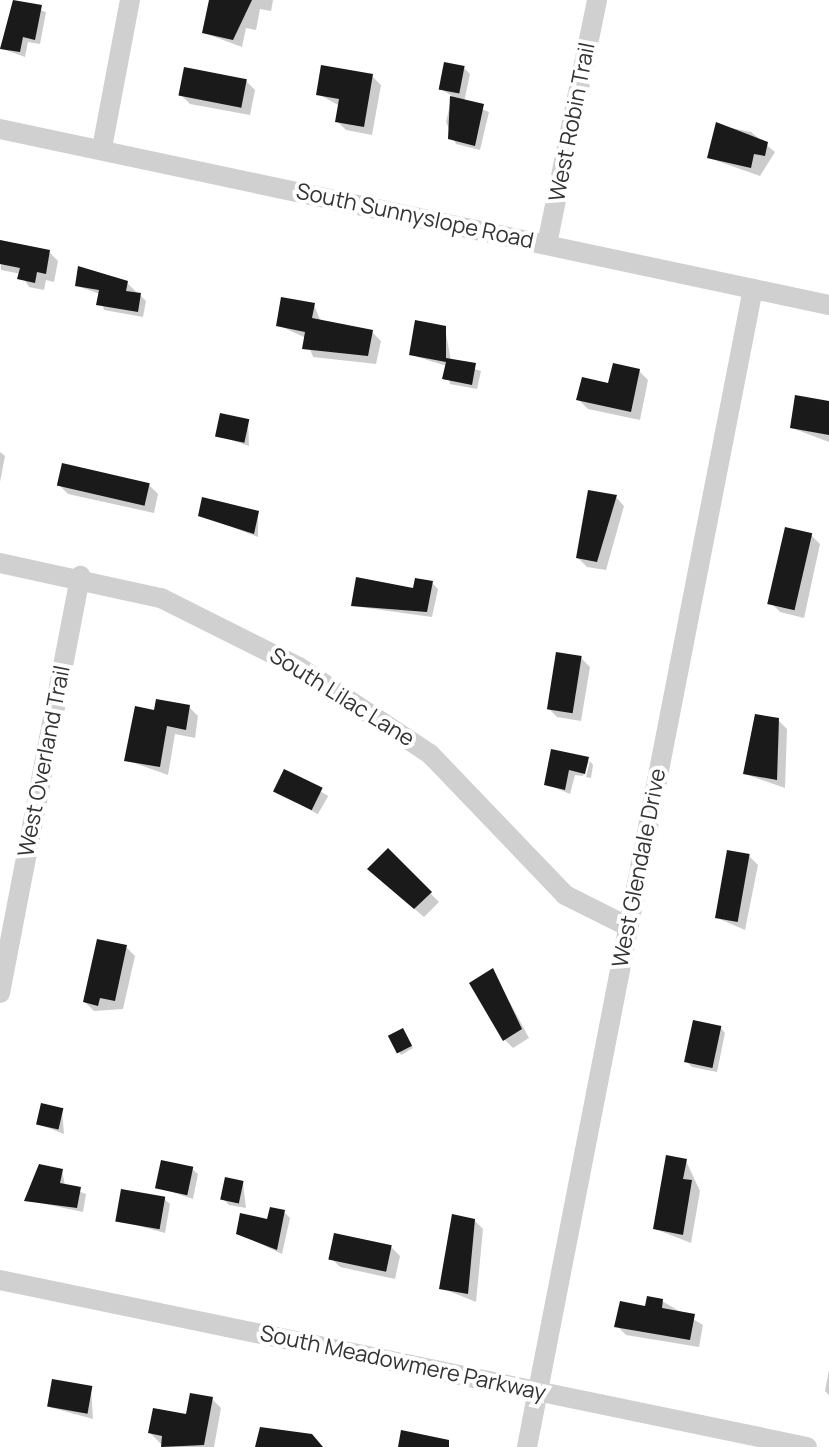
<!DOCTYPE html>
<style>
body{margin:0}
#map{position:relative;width:829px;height:1447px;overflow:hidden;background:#fff;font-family:Manrope,sans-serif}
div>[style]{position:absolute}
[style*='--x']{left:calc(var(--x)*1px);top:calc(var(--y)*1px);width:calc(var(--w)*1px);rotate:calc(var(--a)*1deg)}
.shadow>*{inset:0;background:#0003;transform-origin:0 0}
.building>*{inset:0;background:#1a1a1a;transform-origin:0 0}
.minor>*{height:20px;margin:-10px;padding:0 10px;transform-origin:10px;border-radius:10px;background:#d0d0d0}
span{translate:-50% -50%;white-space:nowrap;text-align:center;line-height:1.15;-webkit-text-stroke:8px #fff;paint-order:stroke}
.street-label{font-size:22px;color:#333}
</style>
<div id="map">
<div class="shadow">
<i style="clip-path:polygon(216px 0,273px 0,271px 11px,260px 9px,256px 30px,246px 28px,242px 47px,204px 33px)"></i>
<i style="clip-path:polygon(15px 2px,46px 12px,40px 44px,28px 42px,25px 57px,0 48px)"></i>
<i style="clip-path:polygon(464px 68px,470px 74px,464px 102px,489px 112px,480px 150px,456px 144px,446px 122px,452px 96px,441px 89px)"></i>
<i style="clip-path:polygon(372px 76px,381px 85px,372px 135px,346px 130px,337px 121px,340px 106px,318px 94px)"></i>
<i style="clip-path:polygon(246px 81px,255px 90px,250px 115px,190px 104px,181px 95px)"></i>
<i style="clip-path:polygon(717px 125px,751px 132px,775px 152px,760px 176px,709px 158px)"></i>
<i style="clip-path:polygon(0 240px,49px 252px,58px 261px,54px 282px,46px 280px,44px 290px,29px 287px,21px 274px,1px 270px)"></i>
<i style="clip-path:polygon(127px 283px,146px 301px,143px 317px,104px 310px,100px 294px,77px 286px)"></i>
<i style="clip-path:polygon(314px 305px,321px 322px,372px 332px,381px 341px,376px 364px,313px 357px,306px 338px,278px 325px)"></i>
<i style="clip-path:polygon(445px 328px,451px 361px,481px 371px,477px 389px,450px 384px,447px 366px,411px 355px)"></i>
<i style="clip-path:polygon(639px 371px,648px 380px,640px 420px,588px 409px,579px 400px)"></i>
<i style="clip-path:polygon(829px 403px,829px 442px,792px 428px)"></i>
<i style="clip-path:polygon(248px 421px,249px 446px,217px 435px)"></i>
<i style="clip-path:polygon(0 452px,5px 456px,0 482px)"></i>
<i style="clip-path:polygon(59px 485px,149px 485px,158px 494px,154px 513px,68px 494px)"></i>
<i style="clip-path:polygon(616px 497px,624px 506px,606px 570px,587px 567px,578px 558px)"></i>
<i style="clip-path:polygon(258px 513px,258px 537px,200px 515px)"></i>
<i style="clip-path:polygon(811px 535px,820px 544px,804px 618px,780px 612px,771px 603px)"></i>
<i style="clip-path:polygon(432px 583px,438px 589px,432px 617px,353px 606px)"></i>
<i style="clip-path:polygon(581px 658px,590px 667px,581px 721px,557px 717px,548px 708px)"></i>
<i style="clip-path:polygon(189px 707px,198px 716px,195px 738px,175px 734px,168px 775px,126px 760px,155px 712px)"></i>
<i style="clip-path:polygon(778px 720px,787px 729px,785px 788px,745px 774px)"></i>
<i style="clip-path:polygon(553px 752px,589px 761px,583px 776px,575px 775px,570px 794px,546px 784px)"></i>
<i style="clip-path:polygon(590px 761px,593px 765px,591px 778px,586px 777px)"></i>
<i style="left:285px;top:771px;width:50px;height:21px;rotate:30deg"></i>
<i style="clip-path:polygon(388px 851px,439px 902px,424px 917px,378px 878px)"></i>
<i style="clip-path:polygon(749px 856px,758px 865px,745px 930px,715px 917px)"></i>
<i style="clip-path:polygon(126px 947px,135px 956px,123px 1009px,94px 1011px,85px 1002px)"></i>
<i style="clip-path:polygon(493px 971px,529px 1038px,513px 1048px,504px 1039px)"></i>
<i style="clip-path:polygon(720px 1027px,725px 1033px,717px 1072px,692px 1067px,686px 1061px)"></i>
<i style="clip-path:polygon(405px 1033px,413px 1048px,401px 1055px,399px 1052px)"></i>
<i style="clip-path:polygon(62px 1110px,64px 1134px,38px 1124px)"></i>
<i style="clip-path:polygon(686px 1161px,700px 1191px,691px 1243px,655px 1229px)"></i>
<i style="clip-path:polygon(192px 1169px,198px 1174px,193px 1199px,157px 1187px)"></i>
<i style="clip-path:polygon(62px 1170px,65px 1186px,86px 1194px,83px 1212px,26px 1200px)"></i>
<i style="clip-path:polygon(243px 1183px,246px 1208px,229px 1205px,223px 1199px)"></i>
<i style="clip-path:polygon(164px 1199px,170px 1204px,165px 1233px,117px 1220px)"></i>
<i style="clip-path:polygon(284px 1212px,290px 1218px,282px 1254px,238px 1233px)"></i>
<i style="clip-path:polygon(474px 1220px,483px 1229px,476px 1302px,441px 1288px)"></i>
<i style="clip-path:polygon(391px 1247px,400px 1256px,395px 1279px,340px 1267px,331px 1258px)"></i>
<i style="clip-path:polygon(662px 1301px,703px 1325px,699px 1347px,626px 1335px,617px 1326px)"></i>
<i style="clip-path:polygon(829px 1370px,829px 1395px,825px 1391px)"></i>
<i style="clip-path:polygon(91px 1388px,93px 1419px,49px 1407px)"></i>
<i style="clip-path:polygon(212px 1399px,221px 1408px,214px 1447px,164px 1447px,150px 1433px)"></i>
</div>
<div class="building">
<i style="clip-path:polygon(13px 0,42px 5px,35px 40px,23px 37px,20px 52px,0 49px)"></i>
<i style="clip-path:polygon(209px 0,252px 0,233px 40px,202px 33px)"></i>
<i style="left:444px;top:62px;width:21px;height:28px;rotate:11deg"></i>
<i style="clip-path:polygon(321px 65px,373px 74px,364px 127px,335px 122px,339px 99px,316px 95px)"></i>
<i style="left:184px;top:67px;width:64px;height:29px;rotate:11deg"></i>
<i style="clip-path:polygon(450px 96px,484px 104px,475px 146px,448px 139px)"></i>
<i style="clip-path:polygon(716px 122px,768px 142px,765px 156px,754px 154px,751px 168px,707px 158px)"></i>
<i style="clip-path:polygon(0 240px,50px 250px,46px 274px,37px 272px,35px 283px,17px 279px,20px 268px,0 264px)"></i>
<i style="clip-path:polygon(78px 266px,128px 281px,126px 291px,141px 293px,138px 312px,96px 305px,99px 290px,75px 286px)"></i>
<i style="clip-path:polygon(281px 297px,315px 303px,312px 318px,373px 330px,368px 356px,302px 349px,305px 332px,276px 326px)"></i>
<i style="clip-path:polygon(415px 320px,446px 326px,446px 358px,476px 363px,472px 385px,442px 379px,446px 362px,409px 355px)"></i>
<i style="clip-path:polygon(613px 363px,640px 369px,631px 412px,576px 400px,582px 377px,608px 383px)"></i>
<i style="clip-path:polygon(795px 395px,829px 401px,829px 435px,790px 428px)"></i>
<i style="left:220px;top:413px;width:30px;height:24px;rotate:12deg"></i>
<i style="left:62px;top:463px;width:90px;height:23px;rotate:13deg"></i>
<i style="clip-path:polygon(588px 490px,617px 495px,597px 562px,576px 558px)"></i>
<i style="clip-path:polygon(202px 497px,259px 511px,254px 534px,198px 516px)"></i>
<i style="left:785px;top:527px;width:28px;height:79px;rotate:13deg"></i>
<i style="clip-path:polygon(356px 577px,413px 588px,415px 578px,433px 581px,427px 612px,351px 606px)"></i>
<i style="left:556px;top:652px;width:26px;height:58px;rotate:9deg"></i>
<i style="clip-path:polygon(156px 699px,190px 705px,186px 730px,167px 726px,160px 767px,124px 761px,135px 706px,154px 710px)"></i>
<i style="clip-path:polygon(755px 714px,779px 718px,777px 780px,743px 774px)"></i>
<i style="clip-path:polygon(551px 749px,589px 757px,585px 774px,569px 770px,565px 790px,544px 785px)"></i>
<i style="left:284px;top:769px;width:43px;height:25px;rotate:26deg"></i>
<i style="clip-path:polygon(388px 848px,432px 892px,414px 909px,367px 869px)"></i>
<i style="left:727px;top:850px;width:23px;height:69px;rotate:10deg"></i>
<i style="clip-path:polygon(97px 939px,127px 945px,115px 1001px,100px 998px,98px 1006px,83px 1002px)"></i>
<i style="clip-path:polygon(493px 968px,522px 1029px,503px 1041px,469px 983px)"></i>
<i style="left:693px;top:1020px;width:29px;height:43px;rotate:12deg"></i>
<i style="left:403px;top:1028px;width:20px;height:17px;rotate:63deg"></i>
<i style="left:41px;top:1103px;width:23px;height:22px;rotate:13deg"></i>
<i style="clip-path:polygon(666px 1155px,687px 1159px,683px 1179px,692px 1180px,683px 1235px,653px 1229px)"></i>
<i style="left:161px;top:1160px;width:33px;height:29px;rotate:12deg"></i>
<i style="clip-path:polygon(39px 1164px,63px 1169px,60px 1183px,81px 1187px,77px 1208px,24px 1201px)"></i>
<i style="left:225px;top:1177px;width:19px;height:23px;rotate:12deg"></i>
<i style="left:121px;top:1189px;width:45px;height:33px;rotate:10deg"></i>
<i style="clip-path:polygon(270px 1207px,285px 1210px,277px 1250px,236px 1234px,240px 1213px,267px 1219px)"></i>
<i style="clip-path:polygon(452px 1214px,475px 1219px,468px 1294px,439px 1289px)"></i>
<i style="left:334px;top:1233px;width:59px;height:27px;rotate:12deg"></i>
<i style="clip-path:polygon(647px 1296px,663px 1299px,662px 1308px,695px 1314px,690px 1340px,614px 1327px,620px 1301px,645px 1306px)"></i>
<i style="left:52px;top:1379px;width:41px;height:28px;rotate:10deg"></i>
<i style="clip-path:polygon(190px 1393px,213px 1397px,204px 1445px,161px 1447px,162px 1436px,148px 1433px,153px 1408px,186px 1414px)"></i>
<i style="clip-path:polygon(260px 1427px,312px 1434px,323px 1447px,255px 1447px)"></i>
<i style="clip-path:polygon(401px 1430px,449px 1440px,449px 1447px,398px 1447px)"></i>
</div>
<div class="minor">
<i style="--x:0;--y:129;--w:847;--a:11.99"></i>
<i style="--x:102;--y:148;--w:151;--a:-79.3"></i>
<i style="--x:547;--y:244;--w:249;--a:-78.4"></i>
<i style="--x:0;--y:563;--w:165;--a:12.3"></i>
<i style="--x:161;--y:598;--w:154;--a:26.6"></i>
<i style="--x:299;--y:667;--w:157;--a:33.6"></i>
<i style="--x:430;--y:754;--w:195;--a:46.2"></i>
<i style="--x:565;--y:895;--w:69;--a:26.6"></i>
<i style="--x:0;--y:993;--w:425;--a:-79.1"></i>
<i style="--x:0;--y:1280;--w:824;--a:11.69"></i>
<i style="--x:527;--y:1447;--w:1180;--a:-78.96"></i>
</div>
<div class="street-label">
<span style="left:572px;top:122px;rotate:-79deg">West Robin Trail</span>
<span style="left:415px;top:216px;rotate:12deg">South Sunnyslope Road</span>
<span style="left:342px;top:697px;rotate:32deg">South Lilac Lane</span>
<span style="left:44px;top:761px;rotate:-79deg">West Overland Trail</span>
<span style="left:639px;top:868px;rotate:-79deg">West Glendale Drive</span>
<span style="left:403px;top:1363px;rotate:12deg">South Meadowmere Parkway</span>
</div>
</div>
